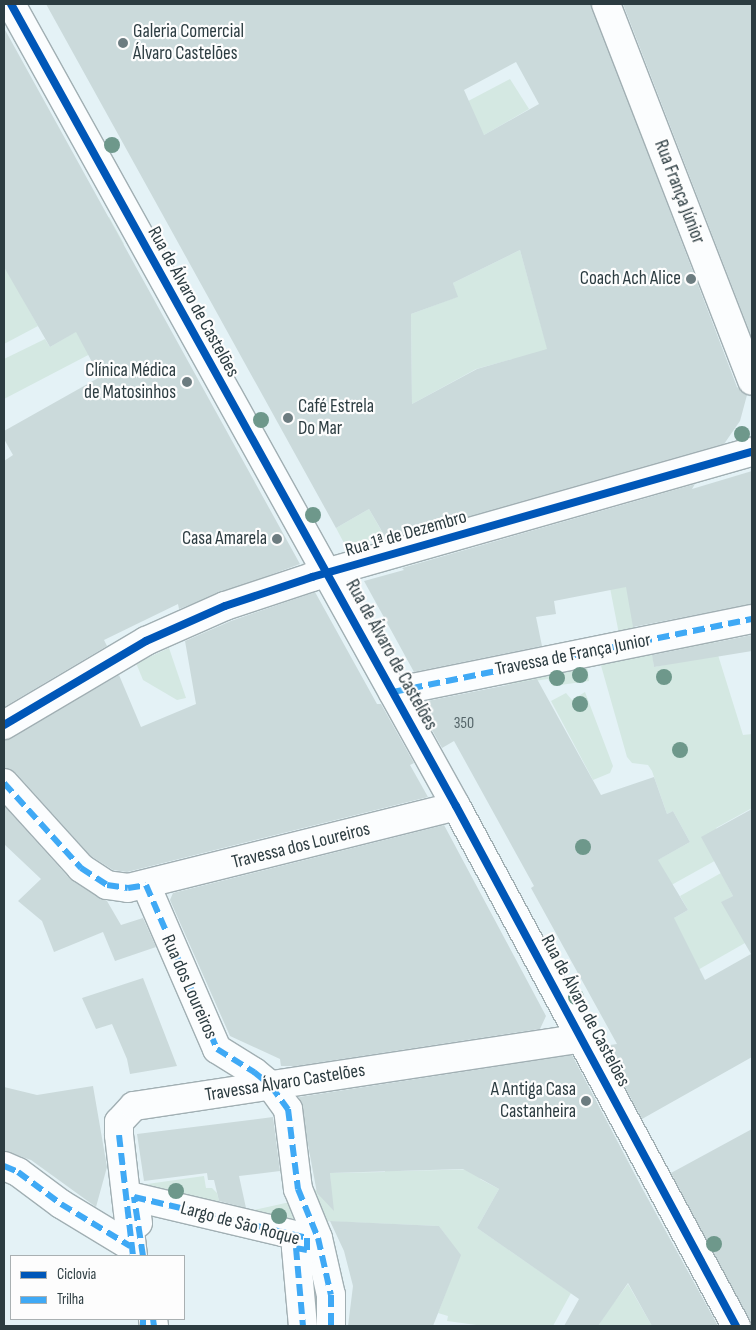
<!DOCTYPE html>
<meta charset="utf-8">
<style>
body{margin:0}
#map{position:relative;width:756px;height:1330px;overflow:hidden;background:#e4f2f6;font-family:"Sofia Sans Condensed",sans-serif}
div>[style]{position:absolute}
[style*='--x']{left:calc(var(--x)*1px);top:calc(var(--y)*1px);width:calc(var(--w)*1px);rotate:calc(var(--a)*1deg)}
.green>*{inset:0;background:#d4e8e2}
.building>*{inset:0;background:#cbdadb}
.roads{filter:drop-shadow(1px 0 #a1afb3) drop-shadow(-1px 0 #a1afb3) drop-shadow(0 1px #a1afb3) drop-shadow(0 -1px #a1afb3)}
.street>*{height:28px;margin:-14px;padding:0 14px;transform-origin:14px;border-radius:14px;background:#fbfdfe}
.secondary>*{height:28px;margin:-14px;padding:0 14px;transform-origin:14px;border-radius:14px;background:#fbfdfe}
.quiet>*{height:6px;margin-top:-3px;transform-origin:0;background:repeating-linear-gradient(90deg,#3fa9f5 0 12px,transparent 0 18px)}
.cycleway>*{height:8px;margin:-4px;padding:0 4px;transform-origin:4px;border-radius:4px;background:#0057b8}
.trees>*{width:16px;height:16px;margin:-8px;border-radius:50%;background:#6e988b}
.dots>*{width:14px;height:14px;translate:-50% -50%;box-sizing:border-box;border:2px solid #fdfdfd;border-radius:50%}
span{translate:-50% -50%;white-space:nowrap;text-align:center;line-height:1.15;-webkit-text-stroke:4.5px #fdfdfd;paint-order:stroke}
.number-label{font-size:16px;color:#546468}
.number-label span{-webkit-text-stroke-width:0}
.poi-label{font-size:19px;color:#2c3c41}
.left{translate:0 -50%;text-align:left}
.right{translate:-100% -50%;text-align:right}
.street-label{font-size:19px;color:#2c3c41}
.frame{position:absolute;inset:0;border:5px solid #2c3c41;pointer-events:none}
.legend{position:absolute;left:10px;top:1255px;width:175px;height:65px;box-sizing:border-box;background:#fdfdfd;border:1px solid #a9b0b2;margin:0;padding:6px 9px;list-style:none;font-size:15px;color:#2c3c41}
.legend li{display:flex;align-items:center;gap:10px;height:25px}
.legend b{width:25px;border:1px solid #a9b0b2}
</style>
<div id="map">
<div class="green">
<i style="clip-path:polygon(510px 79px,529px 109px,484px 135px,453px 109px)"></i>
<i style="clip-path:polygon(109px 217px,124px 244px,24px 301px,38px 326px,4px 344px,4px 266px,22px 256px,26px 261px)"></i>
<i style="clip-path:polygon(520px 250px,557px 383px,513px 359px,476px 369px,412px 404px,411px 314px,457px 297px,453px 283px)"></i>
<i style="clip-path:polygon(87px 325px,94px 352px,4px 399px,4px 359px,45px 339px,50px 347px)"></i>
<i style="clip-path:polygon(369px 509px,385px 537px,352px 546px,344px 543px,336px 528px)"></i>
<i style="clip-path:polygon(641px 581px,634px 630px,619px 634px,610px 588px)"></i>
<i style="clip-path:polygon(713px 639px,743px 735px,752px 734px,752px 808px,716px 828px,729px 853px,666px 888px,636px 872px,690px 842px,673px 811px,667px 814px,652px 771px,648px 765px,632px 763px,627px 757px,600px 662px,652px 652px,654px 667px,684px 661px,679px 646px)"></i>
<i style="clip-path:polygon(169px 648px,186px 698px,177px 700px,143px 680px,136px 663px)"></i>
<i style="clip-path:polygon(587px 664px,589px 681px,553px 686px,548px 679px,507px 685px,505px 680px)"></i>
<i style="clip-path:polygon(585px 692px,613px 766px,610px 773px,593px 780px,551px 701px,566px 693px,572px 700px)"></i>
<i style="clip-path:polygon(721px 873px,733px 896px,722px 902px,730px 916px,752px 904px,752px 939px,689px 975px,667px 922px,688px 910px,680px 896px)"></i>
<i style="clip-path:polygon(408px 1129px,401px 1171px,485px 1169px,480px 1179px,499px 1189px,477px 1228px,571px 1293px,553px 1326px,484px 1326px,447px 1321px,448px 1316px,438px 1313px,460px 1255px,439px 1226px,323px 1221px,322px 1209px,313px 1190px,331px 1189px,330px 1173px,385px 1172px,385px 1156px)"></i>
<i style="clip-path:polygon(204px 1176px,206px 1188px,212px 1188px,217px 1193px,223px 1217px,290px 1202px,307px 1238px,134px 1197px,133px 1186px)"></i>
<i style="clip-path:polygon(628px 1284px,652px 1326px,598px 1326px,606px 1313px)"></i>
</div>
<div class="building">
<i style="clip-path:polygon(evenodd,46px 4px,591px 4px,737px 387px,747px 395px,740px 421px,724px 444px,387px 540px,369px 509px,336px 528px,46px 4px,516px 62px,539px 104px,484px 135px,464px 90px,516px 62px,46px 4px,520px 250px,547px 349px,477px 369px,412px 404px,411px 314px,458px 297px,453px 283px,520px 250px)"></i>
<i style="clip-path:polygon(623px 4px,752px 4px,752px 338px)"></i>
<i style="clip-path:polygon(4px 28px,300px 564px,179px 609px,178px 604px,143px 621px,104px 640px,107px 646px,4px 707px,4px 461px,13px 455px,4px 439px,4px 431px,100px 377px,76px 332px,50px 347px,4px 267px)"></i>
<i style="clip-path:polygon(752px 471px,752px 604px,633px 627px,626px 587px,554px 601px,556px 614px,536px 617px,542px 646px,414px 672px,364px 581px,404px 570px,402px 568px,695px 484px,692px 489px)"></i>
<i style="clip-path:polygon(315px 592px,377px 704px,381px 704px,414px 763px,410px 765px,428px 797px,127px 872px,113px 870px,91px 856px,16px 773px,4px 768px,4px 741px,119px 675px,141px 727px,196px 704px,185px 641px,231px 621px)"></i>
<i style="clip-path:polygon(752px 635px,752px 651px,654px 667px,652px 655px)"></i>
<i style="clip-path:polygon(537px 679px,601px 795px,654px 777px,667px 814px,673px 811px,690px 842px,658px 860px,688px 910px,674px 918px,705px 980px,751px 954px,721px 902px,733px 896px,701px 837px,752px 809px,752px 1057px,642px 1119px,603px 1046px,617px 1044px,531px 888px,534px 886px,454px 741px,442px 748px,417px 703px)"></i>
<i style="clip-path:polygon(4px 806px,70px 879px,107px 901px,121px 925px,143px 918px,156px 947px,115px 961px,103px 932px,54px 952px,42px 921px,18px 901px,41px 879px,4px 844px)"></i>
<i style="clip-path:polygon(444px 825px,546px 1016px,540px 1029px,296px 1066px,281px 1066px,280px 1059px,230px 1036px,170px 900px,173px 893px)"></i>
<i style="clip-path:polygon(143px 978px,177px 1066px,130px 1074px,127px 1059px,112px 1024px,96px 1029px,82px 998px)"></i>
<i style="clip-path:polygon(572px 1055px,642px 1188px,718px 1326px,652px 1326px,628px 1283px,598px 1326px,564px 1326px,579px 1299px,477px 1228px,499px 1189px,463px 1169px,330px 1173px,334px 1211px,317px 1193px,299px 1097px)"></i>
<i style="clip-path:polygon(93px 1086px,107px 1167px,96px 1207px,31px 1160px,4px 1151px,4px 1087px,37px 1095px)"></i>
<i style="clip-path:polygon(273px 1117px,280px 1171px,239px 1176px,246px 1208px,219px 1201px,214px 1180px,208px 1180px,207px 1173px,144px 1181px,137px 1134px)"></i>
<i style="clip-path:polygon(752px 1129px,752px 1326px,671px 1173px)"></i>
<i style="clip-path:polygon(330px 1221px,439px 1226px,461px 1255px,433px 1326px,348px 1326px,353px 1286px,344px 1251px)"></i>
</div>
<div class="roads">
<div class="street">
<i style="--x:606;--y:4;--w:404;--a:68.8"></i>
<i style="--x:393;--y:692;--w:366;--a:-11.5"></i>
<i style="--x:4;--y:725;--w:165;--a:-30.6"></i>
<i style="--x:146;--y:641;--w:86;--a:-23.9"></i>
<i style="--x:225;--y:606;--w:92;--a:-18.4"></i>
<i style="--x:312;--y:577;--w:457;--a:-15.9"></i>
<i style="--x:4;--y:783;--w:115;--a:47.8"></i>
<i style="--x:81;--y:868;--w:31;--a:33"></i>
<i style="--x:107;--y:885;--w:21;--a:8"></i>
<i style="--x:128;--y:888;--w:338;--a:-14"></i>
<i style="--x:146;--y:885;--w:179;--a:66.6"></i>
<i style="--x:217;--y:1049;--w:44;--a:31.9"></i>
<i style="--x:254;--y:1072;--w:22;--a:39"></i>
<i style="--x:271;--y:1086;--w:29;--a:54"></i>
<i style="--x:288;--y:1109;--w:81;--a:82.9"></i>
<i style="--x:298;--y:1189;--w:53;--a:67.8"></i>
<i style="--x:318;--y:1238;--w:58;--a:77.2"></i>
<i style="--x:331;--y:1295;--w:31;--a:90"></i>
<i style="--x:4;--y:1166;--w:15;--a:23"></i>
<i style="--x:18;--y:1172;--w:54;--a:36.7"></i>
<i style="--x:61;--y:1204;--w:81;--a:31.3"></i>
<i style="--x:138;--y:1223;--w:26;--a:-99"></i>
<i style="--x:134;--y:1197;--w:178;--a:13.3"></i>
<i style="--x:307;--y:1238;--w:12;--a:90"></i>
<i style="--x:307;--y:1250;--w:11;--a:-170"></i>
<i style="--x:296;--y:1248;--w:78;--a:84.9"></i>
<i style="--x:133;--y:1256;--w:122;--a:-96.6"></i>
<i style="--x:119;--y:1135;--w:13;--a:-90"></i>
<i style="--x:119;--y:1122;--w:22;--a:-47"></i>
<i style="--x:134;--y:1106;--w:453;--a:-8.6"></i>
<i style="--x:153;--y:1319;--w:7;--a:82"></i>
</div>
<div class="secondary">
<i style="--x:11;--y:4;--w:917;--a:60.98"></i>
<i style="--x:456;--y:806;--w:591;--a:61.7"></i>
</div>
</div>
<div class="quiet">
<i style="--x:393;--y:692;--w:366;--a:-11.5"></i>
<i style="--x:4;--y:783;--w:115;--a:47.8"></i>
<i style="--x:81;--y:868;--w:31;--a:33"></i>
<i style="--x:107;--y:885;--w:21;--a:8"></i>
<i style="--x:128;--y:888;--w:18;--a:-9"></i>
<i style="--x:146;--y:885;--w:179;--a:66.6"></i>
<i style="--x:217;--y:1049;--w:44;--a:31.9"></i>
<i style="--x:254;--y:1072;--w:22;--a:39"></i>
<i style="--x:271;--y:1086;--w:29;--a:54"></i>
<i style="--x:288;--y:1109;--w:81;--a:82.9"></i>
<i style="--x:298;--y:1189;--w:53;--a:67.8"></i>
<i style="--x:318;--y:1238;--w:58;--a:77.2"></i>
<i style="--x:331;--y:1295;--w:31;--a:90"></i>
<i style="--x:119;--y:1135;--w:122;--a:83.4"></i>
<i style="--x:4;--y:1166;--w:15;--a:23"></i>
<i style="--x:18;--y:1172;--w:54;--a:36.7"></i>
<i style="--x:61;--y:1204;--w:81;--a:31.3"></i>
<i style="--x:143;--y:1256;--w:60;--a:-98.7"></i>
<i style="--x:134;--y:1197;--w:178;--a:13.3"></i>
<i style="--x:307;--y:1238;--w:12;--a:90"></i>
<i style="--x:307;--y:1250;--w:11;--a:-170"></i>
<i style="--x:296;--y:1248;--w:78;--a:84.9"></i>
<i style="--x:143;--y:1319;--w:7;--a:90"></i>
<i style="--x:153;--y:1319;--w:7;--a:82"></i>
</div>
<div class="cycleway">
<i style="--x:11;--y:4;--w:917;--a:60.98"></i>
<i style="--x:456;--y:806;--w:591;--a:61.7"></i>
<i style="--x:4;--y:725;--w:165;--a:-30.6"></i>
<i style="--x:146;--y:641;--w:86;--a:-23.9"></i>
<i style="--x:225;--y:606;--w:92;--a:-18.4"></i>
<i style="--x:312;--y:577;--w:457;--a:-15.9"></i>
</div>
<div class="trees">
<i style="left:112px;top:145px"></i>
<i style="left:261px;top:420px"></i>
<i style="left:742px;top:434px"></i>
<i style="left:313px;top:515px"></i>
<i style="left:580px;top:675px"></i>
<i style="left:664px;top:677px"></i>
<i style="left:557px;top:678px"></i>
<i style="left:580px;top:704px"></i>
<i style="left:680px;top:750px"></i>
<i style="left:583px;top:847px"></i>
<i style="left:576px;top:997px"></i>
<i style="left:176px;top:1191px"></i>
<i style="left:279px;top:1216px"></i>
<i style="left:714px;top:1244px"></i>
</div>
<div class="dots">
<i style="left:123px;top:43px;background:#6c7c80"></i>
<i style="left:691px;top:279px;background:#6c7c80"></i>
<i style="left:187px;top:382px;background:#6c7c80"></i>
<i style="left:288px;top:418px;background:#6c7c80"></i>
<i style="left:277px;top:539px;background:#6c7c80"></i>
<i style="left:586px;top:1101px;background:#6c7c80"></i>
</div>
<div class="number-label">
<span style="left:464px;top:724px">350</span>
</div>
<div class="poi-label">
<span class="left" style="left:133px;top:43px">Galeria Comercial<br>Álvaro Castelões</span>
<span class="right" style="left:681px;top:279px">Coach Ach Alice</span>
<span class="right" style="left:176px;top:382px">Clínica Médica<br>de Matosinhos</span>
<span class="left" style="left:298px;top:418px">Café Estrela<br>Do Mar</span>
<span class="right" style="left:267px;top:539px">Casa Amarela</span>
<span class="right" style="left:576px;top:1101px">A Antiga Casa<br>Castanheira</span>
</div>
<div class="street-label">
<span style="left:679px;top:192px;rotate:69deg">Rua França Júnior</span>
<span style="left:193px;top:302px;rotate:61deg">Rua de Álvaro de Castelões</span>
<span style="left:406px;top:534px;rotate:-16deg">Rua 1ª de Dezembro</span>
<span style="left:391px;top:655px;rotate:61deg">Rua de Álvaro de Castelões</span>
<span style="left:573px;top:655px;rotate:-11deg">Travessa de França Junior</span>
<span style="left:301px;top:846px;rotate:-14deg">Travessa dos Loureiros</span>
<span style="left:189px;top:987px;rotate:66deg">Rua dos Loureiros</span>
<span style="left:585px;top:1011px;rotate:62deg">Rua de Álvaro de Castelões</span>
<span style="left:285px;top:1083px;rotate:-9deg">Travessa Álvaro Castelões</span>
<span style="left:240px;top:1224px;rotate:15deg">Largo de São Roque</span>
</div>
<div class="frame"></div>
<ul class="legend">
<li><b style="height:6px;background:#0057b8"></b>Ciclovia</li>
<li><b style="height:6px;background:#3fa9f5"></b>Trilha</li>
</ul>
</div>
